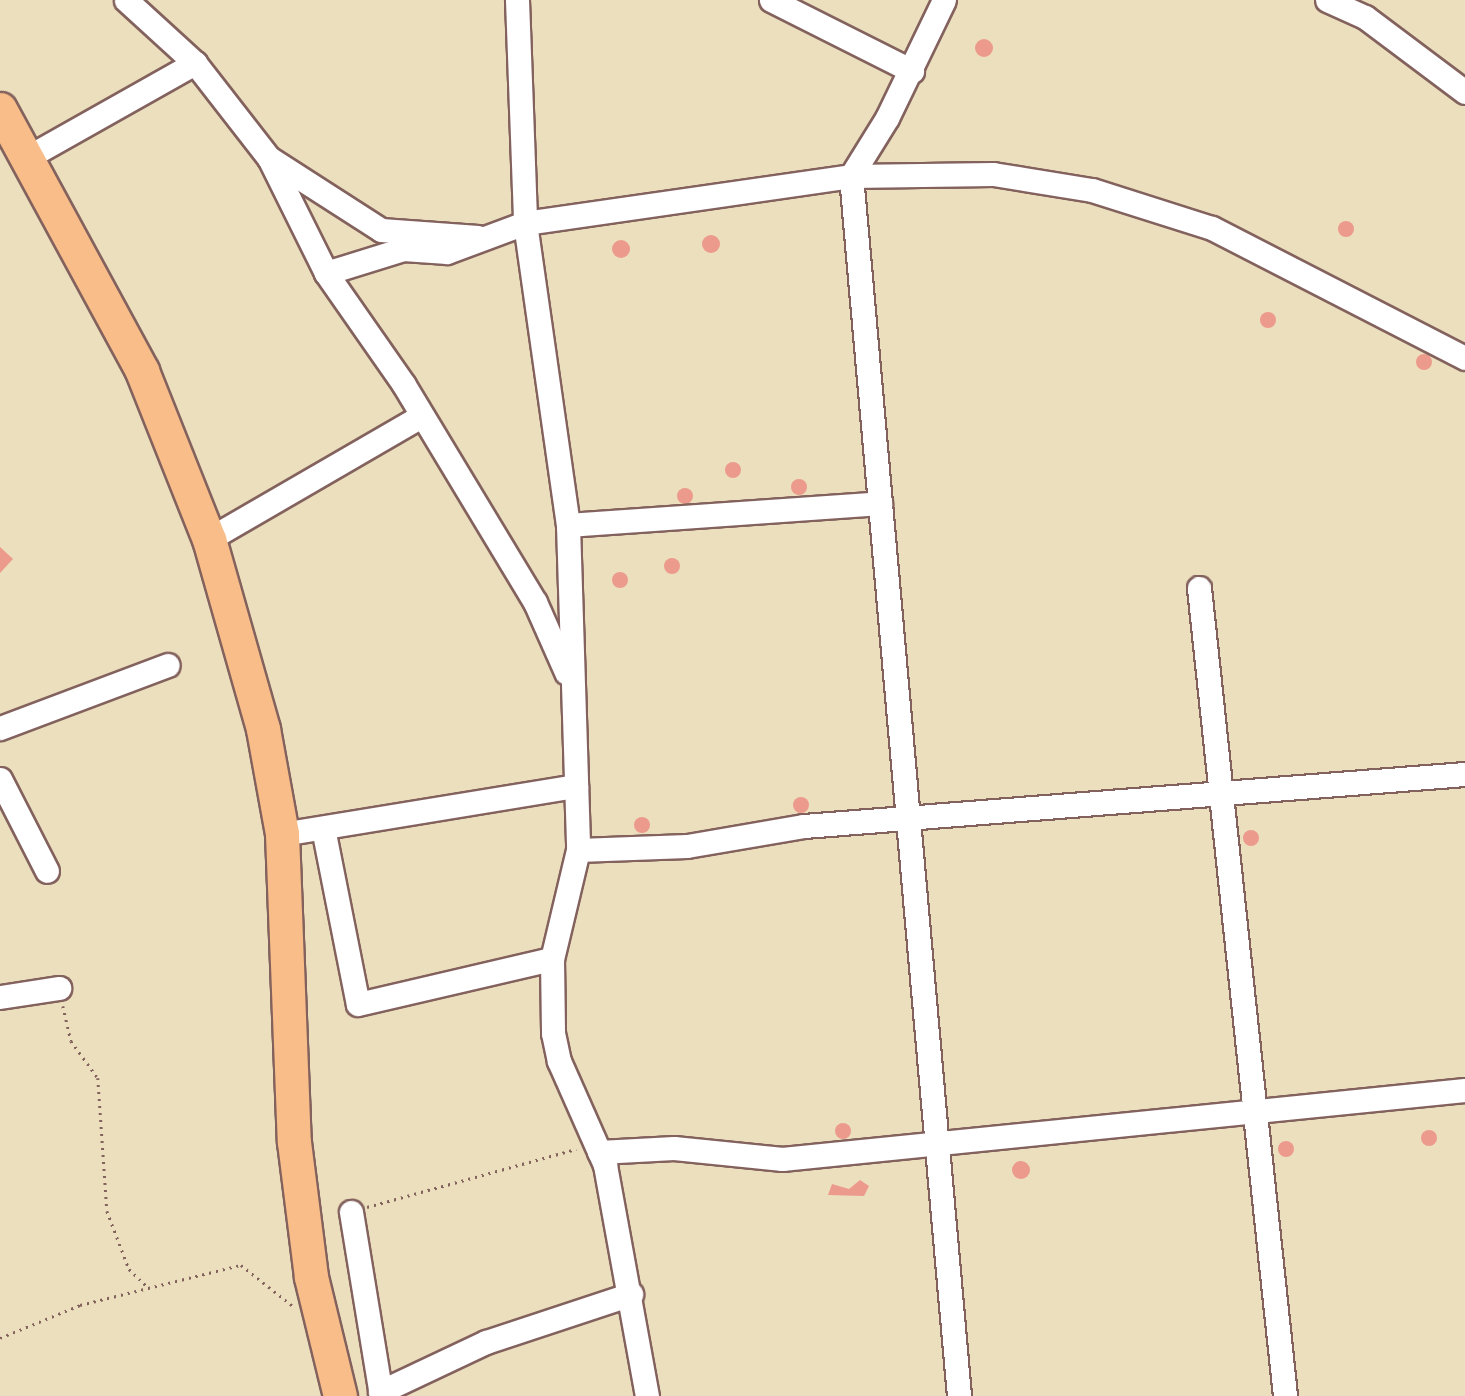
<!DOCTYPE html>
<style>
body{margin:0}
#map{position:relative;width:1465px;height:1396px;overflow:hidden;background:#ecdfbd;font-family:"Balsamiq Sans",sans-serif}
div>[style]{position:absolute}
[style*='--x']{left:calc(var(--x)*1px);top:calc(var(--y)*1px);width:calc(var(--w)*1px);rotate:calc(var(--a)*1deg)}
.building>*{inset:0;background:#ec9a8c}
.round{border-radius:50%}
.path>*{height:2.5px;margin-top:-1.25px;transform-origin:0;background:repeating-linear-gradient(90deg,#83625e 0 2px,transparent 0 7px)}
.roads{filter:drop-shadow(2px 0 #83625e) drop-shadow(-2px 0 #83625e) drop-shadow(0 2px #83625e) drop-shadow(0 -2px #83625e)}
.minor>*{height:23px;margin:-11.5px;padding:0 11.5px;transform-origin:11.5px;border-radius:11.5px;background:#fff}
.highway>*{height:33px;margin:-16.5px;padding:0 16.5px;transform-origin:16.5px;border-radius:16.5px;background:#f8bd89}
span{translate:-50% -50%;white-space:nowrap;text-align:center;line-height:1.15;-webkit-text-stroke:5px #fff;paint-order:stroke}
</style>
<div id="map">
<div class="building">
<i class="round" style="left:975px;top:39px;width:18px;height:18px"></i>
<i class="round" style="left:1338px;top:221px;width:16px;height:16px"></i>
<i class="round" style="left:702px;top:235px;width:18px;height:18px"></i>
<i class="round" style="left:612px;top:240px;width:18px;height:18px"></i>
<i class="round" style="left:1260px;top:312px;width:16px;height:16px"></i>
<i class="round" style="left:1416px;top:354px;width:16px;height:16px"></i>
<i class="round" style="left:725px;top:462px;width:16px;height:16px"></i>
<i class="round" style="left:791px;top:479px;width:16px;height:16px"></i>
<i class="round" style="left:677px;top:488px;width:16px;height:16px"></i>
<i style="clip-path:polygon(0 547px,13px 559px,0 573px)"></i>
<i class="round" style="left:664px;top:558px;width:16px;height:16px"></i>
<i class="round" style="left:612px;top:572px;width:16px;height:16px"></i>
<i class="round" style="left:793px;top:797px;width:16px;height:16px"></i>
<i class="round" style="left:634px;top:817px;width:16px;height:16px"></i>
<i class="round" style="left:1243px;top:830px;width:16px;height:16px"></i>
<i class="round" style="left:835px;top:1123px;width:16px;height:16px"></i>
<i class="round" style="left:1421px;top:1130px;width:16px;height:16px"></i>
<i class="round" style="left:1278px;top:1141px;width:16px;height:16px"></i>
<i class="round" style="left:1012px;top:1161px;width:18px;height:18px"></i>
<i style="clip-path:polygon(860px 1180px,869px 1186px,864px 1196px,828px 1195px,832px 1184px,849px 1189px)"></i>
</div>
<div class="path">
<i style="--x:63;--y:1006;--w:36;--a:77"></i>
<i style="--x:71;--y:1041;--w:46;--a:53.9"></i>
<i style="--x:98;--y:1078;--w:133;--a:86.1"></i>
<i style="--x:107;--y:1211;--w:62;--a:69.2"></i>
<i style="--x:129;--y:1269;--w:28;--a:44"></i>
<i style="--x:367;--y:1207;--w:217;--a:-15.5"></i>
<i style="--x:0;--y:1338;--w:87;--a:-22.4"></i>
<i style="--x:80;--y:1305;--w:166;--a:-14"></i>
<i style="--x:241;--y:1265;--w:66;--a:38.3"></i>
</div>
<div class="roads">
<div class="minor">
<i style="--x:126;--y:0;--w:93;--a:42.4"></i>
<i style="--x:195;--y:63;--w:120;--a:52.1"></i>
<i style="--x:269;--y:158;--w:128;--a:63.6"></i>
<i style="--x:326;--y:273;--w:136;--a:55.1"></i>
<i style="--x:404;--y:385;--w:253;--a:58.9"></i>
<i style="--x:535;--y:602;--w:77;--a:66.1"></i>
<i style="--x:517;--y:0;--w:223;--a:87.9"></i>
<i style="--x:525;--y:223;--w:305;--a:81.9"></i>
<i style="--x:568;--y:525;--w:325;--a:88.2"></i>
<i style="--x:578;--y:850;--w:112;--a:103.4"></i>
<i style="--x:552;--y:959;--w:74;--a:89.2"></i>
<i style="--x:553;--y:1033;--w:29;--a:78"></i>
<i style="--x:559;--y:1061;--w:114;--a:66.1"></i>
<i style="--x:605;--y:1165;--w:235;--a:79.7"></i>
<i style="--x:771;--y:0;--w:158;--a:26.7"></i>
<i style="--x:944;--y:0;--w:131;--a:115.8"></i>
<i style="--x:887;--y:118;--w:68;--a:121.8"></i>
<i style="--x:851;--y:176;--w:1225;--a:84.94"></i>
<i style="--x:1327;--y:0;--w:42;--a:24.1"></i>
<i style="--x:1365;--y:17;--w:125;--a:36.9"></i>
<i style="--x:28;--y:157;--w:192;--a:-29.4"></i>
<i style="--x:269;--y:158;--w:133;--a:32.7"></i>
<i style="--x:381;--y:230;--w:97;--a:4.1"></i>
<i style="--x:326;--y:273;--w:81;--a:-17.3"></i>
<i style="--x:403;--y:249;--w:44;--a:3.9"></i>
<i style="--x:447;--y:252;--w:83;--a:-20.4"></i>
<i style="--x:525;--y:223;--w:329;--a:-8.2"></i>
<i style="--x:851;--y:176;--w:142;--a:-0.8"></i>
<i style="--x:993;--y:174;--w:100;--a:9.2"></i>
<i style="--x:1092;--y:190;--w:126;--a:17.6"></i>
<i style="--x:1212;--y:228;--w:284;--a:27.2"></i>
<i style="--x:568;--y:525;--w:313;--a:-4"></i>
<i style="--x:209;--y:539;--w:245;--a:-30.1"></i>
<i style="--x:1199;--y:588;--w:813;--a:83.92"></i>
<i style="--x:0;--y:728;--w:179;--a:-20.6"></i>
<i style="--x:0;--y:779;--w:103;--a:62.9"></i>
<i style="--x:323;--y:828;--w:179;--a:78.8"></i>
<i style="--x:358;--y:1004;--w:199;--a:-13.1"></i>
<i style="--x:282;--y:834;--w:298;--a:-9.3"></i>
<i style="--x:578;--y:850;--w:109;--a:-2.1"></i>
<i style="--x:687;--y:846;--w:119;--a:-9.7"></i>
<i style="--x:804;--y:826;--w:663;--a:-4.5"></i>
<i style="--x:0;--y:997;--w:60;--a:-8.7"></i>
<i style="--x:599;--y:1152;--w:75;--a:-3.1"></i>
<i style="--x:674;--y:1148;--w:109;--a:5.8"></i>
<i style="--x:782;--y:1159;--w:686;--a:-5.77"></i>
<i style="--x:351;--y:1212;--w:186;--a:80.7"></i>
<i style="--x:380;--y:1392;--w:117;--a:-25.3"></i>
<i style="--x:486;--y:1342;--w:153;--a:-18.3"></i>
</div>
<div class="highway">
<i style="--x:0;--y:109;--w:298;--a:61.5"></i>
<i style="--x:142;--y:371;--w:181;--a:68.3"></i>
<i style="--x:209;--y:539;--w:198;--a:74.1"></i>
<i style="--x:263;--y:729;--w:107;--a:79.7"></i>
<i style="--x:282;--y:834;--w:308;--a:87.8"></i>
<i style="--x:294;--y:1142;--w:136;--a:82.8"></i>
<i style="--x:311;--y:1277;--w:122;--a:76.3"></i>
</div>
</div>
</div>
